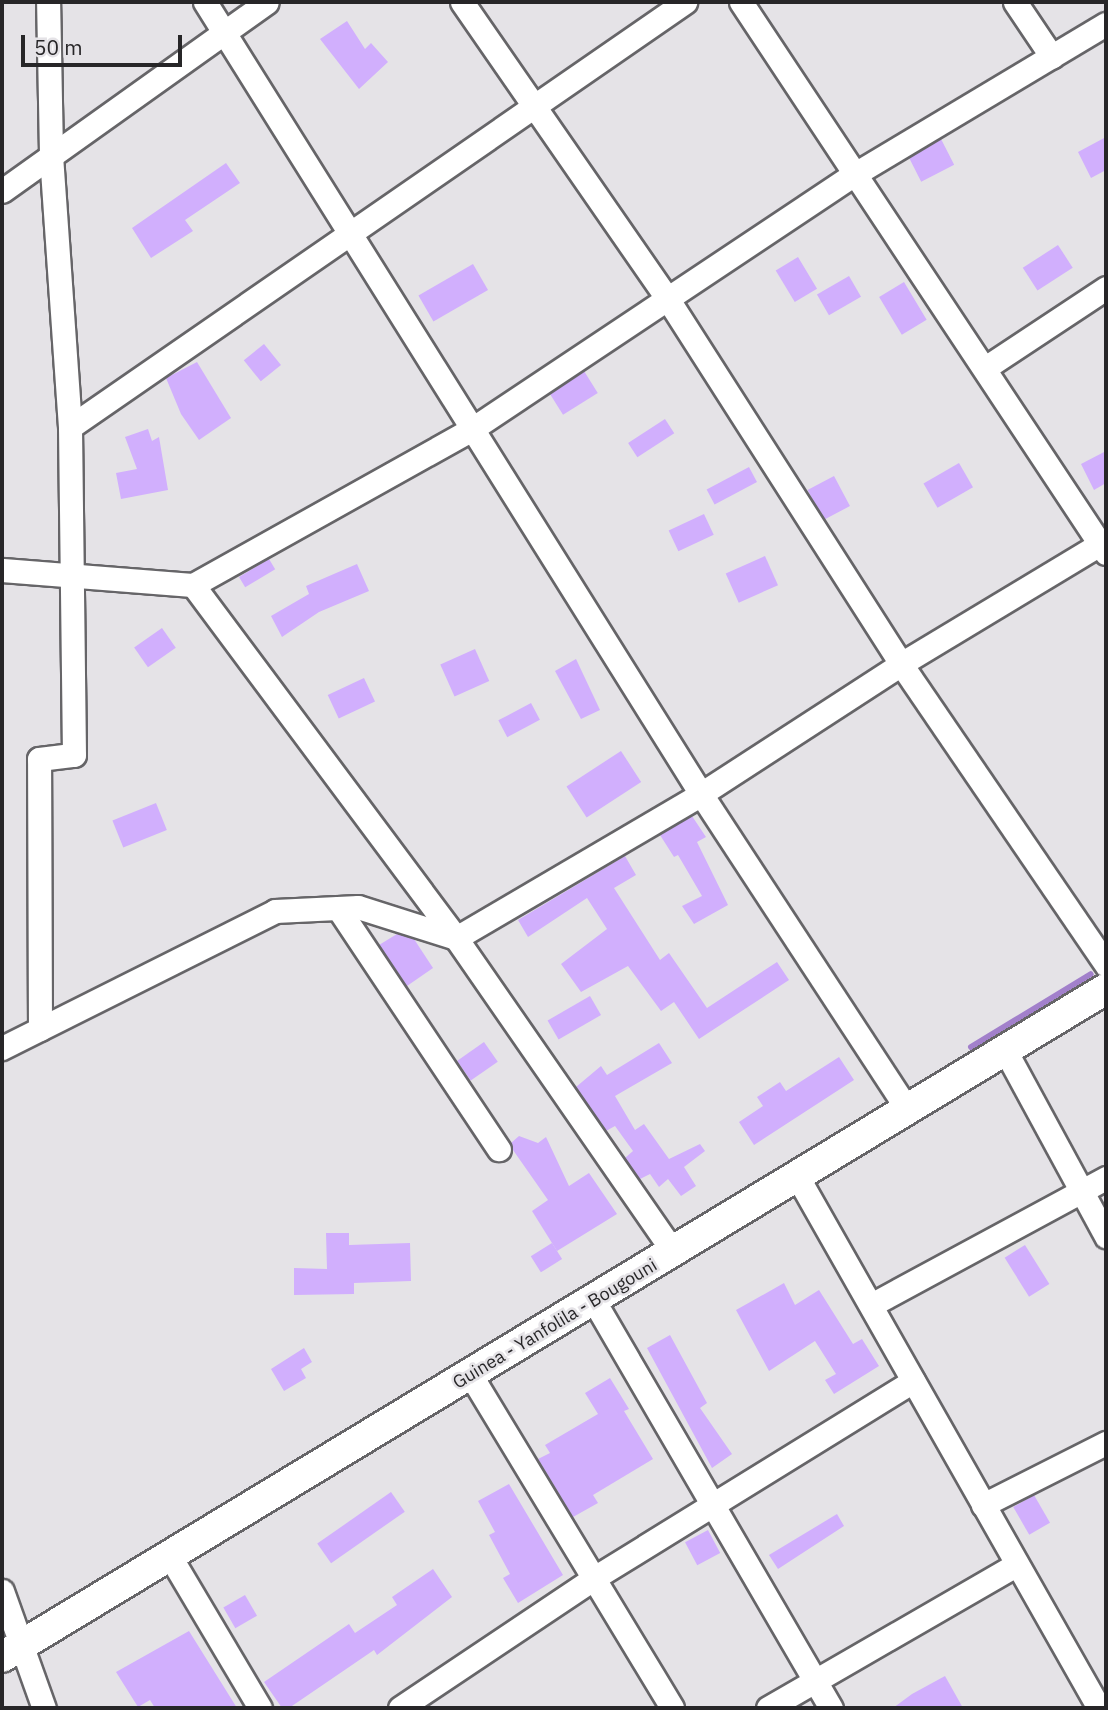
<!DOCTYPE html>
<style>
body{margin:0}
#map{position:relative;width:1108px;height:1710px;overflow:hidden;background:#e5e3e7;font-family:"IBM Plex Sans",sans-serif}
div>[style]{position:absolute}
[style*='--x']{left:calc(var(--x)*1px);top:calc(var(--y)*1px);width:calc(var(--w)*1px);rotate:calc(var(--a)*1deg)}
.stream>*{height:6px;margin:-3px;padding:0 3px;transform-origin:3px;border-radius:3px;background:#a280cb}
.building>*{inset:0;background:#d1affd;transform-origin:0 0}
.roads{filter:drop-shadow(2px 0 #666568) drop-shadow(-2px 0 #666568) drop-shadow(0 2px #666568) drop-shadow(0 -2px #666568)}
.minor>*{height:23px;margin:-11.5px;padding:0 11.5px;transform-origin:11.5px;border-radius:11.5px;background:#fff}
.major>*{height:30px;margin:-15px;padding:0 15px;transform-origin:15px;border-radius:15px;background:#fff}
span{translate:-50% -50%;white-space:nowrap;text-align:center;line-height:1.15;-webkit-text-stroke:5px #e5e3e7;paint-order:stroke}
.street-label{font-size:18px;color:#272628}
.frame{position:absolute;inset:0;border:4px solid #272628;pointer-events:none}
.scale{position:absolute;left:21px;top:35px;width:161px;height:32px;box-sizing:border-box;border:4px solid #272628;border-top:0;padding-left:9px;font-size:21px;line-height:24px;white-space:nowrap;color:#272628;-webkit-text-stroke:5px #e5e3e7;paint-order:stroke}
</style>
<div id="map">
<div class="stream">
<i style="--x:971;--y:1047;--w:140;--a:-31.3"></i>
</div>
<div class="building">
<i style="clip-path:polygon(347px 21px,365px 49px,371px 43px,388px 62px,359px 89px,320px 39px)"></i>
<i style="clip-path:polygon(1106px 137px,1106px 170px,1091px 178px,1078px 152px)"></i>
<i style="left:941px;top:139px;width:29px;height:37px;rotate:63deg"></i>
<i style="clip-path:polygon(226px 163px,240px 183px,185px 220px,193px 231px,151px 258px,132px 228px)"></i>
<i style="left:1058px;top:245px;width:27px;height:42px;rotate:57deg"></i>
<i style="left:798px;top:257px;width:37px;height:26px;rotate:59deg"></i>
<i style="left:473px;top:264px;width:30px;height:63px;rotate:60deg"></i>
<i style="left:849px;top:276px;width:24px;height:37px;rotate:60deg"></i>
<i style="left:904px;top:282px;width:44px;height:29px;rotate:59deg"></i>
<i style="left:264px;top:344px;width:27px;height:26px;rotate:51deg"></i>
<i style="clip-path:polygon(197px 362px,231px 418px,199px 440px,181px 414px,166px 378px)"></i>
<i style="left:584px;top:371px;width:26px;height:41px;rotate:58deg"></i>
<i style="left:665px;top:419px;width:17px;height:44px;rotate:57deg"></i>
<i style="clip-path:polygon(148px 429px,152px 441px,159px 437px,168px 490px,121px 499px,116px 473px,137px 469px,125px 437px)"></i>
<i style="clip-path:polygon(1106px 451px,1106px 483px,1094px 490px,1081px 464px)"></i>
<i style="left:959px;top:463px;width:28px;height:41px;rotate:60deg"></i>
<i style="left:749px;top:467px;width:17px;height:48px;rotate:62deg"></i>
<i style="left:834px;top:476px;width:34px;height:30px;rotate:62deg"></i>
<i style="left:704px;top:514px;width:23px;height:39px;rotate:65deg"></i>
<i style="left:765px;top:556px;width:32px;height:43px;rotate:66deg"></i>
<i style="left:269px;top:559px;width:12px;height:35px;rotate:59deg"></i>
<i style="clip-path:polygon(357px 564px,369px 591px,319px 612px,282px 637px,271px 616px,309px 594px,306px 586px)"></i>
<i style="left:162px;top:628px;width:24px;height:34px;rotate:55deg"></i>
<i style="left:475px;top:649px;width:35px;height:38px;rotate:66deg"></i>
<i style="clip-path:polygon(576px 659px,600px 710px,581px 719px,555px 671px)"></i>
<i style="left:364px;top:678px;width:26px;height:40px;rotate:65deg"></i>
<i style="left:531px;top:703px;width:19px;height:37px;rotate:62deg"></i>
<i style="left:621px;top:751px;width:37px;height:65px;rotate:57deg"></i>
<i style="left:156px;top:803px;width:29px;height:47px;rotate:68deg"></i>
<i style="clip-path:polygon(692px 816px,706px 837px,697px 842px,728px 905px,694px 924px,682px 906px,702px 896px,678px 855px,674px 857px,660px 835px)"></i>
<i style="clip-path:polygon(625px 856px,636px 875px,614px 888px,660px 960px,669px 953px,707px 1008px,777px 962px,789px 980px,699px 1039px,674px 1002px,661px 1011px,628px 966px,581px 992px,561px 964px,607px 929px,587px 898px,528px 937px,518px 920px)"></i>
<i style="clip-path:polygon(397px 934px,414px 939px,433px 968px,407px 986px,379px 945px)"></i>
<i style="left:590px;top:996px;width:22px;height:49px;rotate:60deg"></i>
<i style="left:484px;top:1042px;width:24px;height:33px;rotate:55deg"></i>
<i style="clip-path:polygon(659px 1043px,672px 1063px,615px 1096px,635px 1130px,644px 1124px,669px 1159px,700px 1144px,705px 1151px,684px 1167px,696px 1186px,681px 1196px,668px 1179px,659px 1187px,650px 1174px,640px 1179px,625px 1158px,633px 1151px,615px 1126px,606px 1131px,576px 1087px,601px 1066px,607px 1075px)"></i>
<i style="clip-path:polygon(839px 1057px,854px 1080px,754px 1145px,739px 1122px,763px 1106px,757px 1097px,780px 1082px,786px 1091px)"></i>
<i style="clip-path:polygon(519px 1136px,538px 1143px,546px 1137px,569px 1186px,589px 1173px,617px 1214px,557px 1251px,532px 1211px,548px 1200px,513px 1150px,511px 1143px)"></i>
<i style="clip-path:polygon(326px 1233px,349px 1233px,349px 1245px,410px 1243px,411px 1281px,354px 1283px,354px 1294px,294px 1295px,294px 1268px,327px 1269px)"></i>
<i style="left:552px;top:1243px;width:19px;height:25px;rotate:58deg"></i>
<i style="left:1025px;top:1245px;width:46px;height:24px;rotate:58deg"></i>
<i style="clip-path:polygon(784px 1283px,795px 1305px,819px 1290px,853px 1344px,862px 1339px,879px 1366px,834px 1394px,825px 1380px,836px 1374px,815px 1341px,769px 1371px,736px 1310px)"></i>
<i style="clip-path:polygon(670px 1335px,707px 1403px,700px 1408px,732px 1454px,712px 1468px,647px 1348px)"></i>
<i style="clip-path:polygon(304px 1348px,312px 1362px,301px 1369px,306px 1378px,284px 1391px,271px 1369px)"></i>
<i style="clip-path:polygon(610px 1378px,629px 1409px,624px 1411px,653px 1459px,593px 1495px,598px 1503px,573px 1517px,538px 1459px,550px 1453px,545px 1445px,598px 1414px,585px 1393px)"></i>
<i style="clip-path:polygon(509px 1484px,563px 1575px,518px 1603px,503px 1578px,510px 1574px,489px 1535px,495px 1532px,478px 1501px)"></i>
<i style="left:391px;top:1492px;width:24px;height:90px;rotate:55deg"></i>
<i style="left:1034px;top:1495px;width:32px;height:24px;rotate:60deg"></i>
<i style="clip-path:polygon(837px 1514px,844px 1526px,778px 1569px,769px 1555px)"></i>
<i style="left:708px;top:1530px;width:26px;height:26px;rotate:62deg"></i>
<i style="clip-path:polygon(433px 1569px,452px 1597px,377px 1655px,374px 1650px,289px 1708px,282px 1708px,264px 1682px,349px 1624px,355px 1633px,397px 1605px,392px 1597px)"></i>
<i style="left:245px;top:1595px;width:24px;height:25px;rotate:60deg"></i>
<i style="clip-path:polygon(189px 1631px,237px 1708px,155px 1708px,150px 1700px,138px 1707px,116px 1672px)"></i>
<i style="clip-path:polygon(945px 1676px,963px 1708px,893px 1708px,912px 1694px)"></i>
</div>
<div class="roads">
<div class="minor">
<i style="--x:205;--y:2;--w:934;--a:57.94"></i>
<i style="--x:701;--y:794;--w:376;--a:56.8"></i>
<i style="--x:462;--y:2;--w:364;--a:55.3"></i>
<i style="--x:669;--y:301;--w:431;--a:57.4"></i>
<i style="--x:901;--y:664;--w:364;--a:55.7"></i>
<i style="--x:741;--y:2;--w:661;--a:56.48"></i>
<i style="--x:1015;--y:2;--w:66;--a:56.1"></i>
<i style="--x:2;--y:191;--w:325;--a:-35.5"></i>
<i style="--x:985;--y:368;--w:145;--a:-33.5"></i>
<i style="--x:70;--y:427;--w:748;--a:-34.65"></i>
<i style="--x:2;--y:570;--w:192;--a:4.5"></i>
<i style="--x:193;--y:585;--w:320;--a:-29.2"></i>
<i style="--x:472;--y:429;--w:460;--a:-33.7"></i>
<i style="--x:855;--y:174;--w:292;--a:-30.9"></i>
<i style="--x:193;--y:585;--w:440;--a:53.3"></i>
<i style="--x:456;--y:938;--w:383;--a:55.3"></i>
<i style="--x:338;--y:908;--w:290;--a:56.3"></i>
<i style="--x:40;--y:1029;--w:270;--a:-90.2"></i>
<i style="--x:39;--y:759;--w:35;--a:-7"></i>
<i style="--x:74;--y:755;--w:328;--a:-90.7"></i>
<i style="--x:70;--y:427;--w:275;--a:-94"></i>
<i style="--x:51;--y:153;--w:151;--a:-91.1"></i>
<i style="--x:2;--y:1048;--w:305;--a:-26.6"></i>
<i style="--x:275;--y:911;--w:83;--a:-2.8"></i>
<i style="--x:358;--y:907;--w:103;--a:17.6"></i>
<i style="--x:456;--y:938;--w:284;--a:-30.4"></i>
<i style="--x:701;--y:794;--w:239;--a:-33"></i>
<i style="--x:901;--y:664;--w:232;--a:-31.1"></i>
<i style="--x:1005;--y:1050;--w:212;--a:61.5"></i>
<i style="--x:797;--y:1176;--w:612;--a:60.42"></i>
<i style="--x:594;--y:1301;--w:471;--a:59.8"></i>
<i style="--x:871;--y:1305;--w:267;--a:-28.4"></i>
<i style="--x:470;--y:1374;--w:390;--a:58.8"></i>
<i style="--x:983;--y:1505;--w:138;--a:-26.8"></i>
<i style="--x:171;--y:1558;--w:174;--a:59.3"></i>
<i style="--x:2;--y:1591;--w:124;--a:70.3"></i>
<i style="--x:400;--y:1708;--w:234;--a:-33.8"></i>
<i style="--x:594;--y:1578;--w:375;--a:-31.7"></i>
<i style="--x:768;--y:1708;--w:286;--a:-30"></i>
</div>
<div class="major">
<i style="--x:2;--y:1657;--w:1290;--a:-31.18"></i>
</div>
</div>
<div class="street-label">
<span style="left:555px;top:1324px;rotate:-31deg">Guinea - Yanfolila - Bougouni</span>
</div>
<div class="frame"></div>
<div class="scale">50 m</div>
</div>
